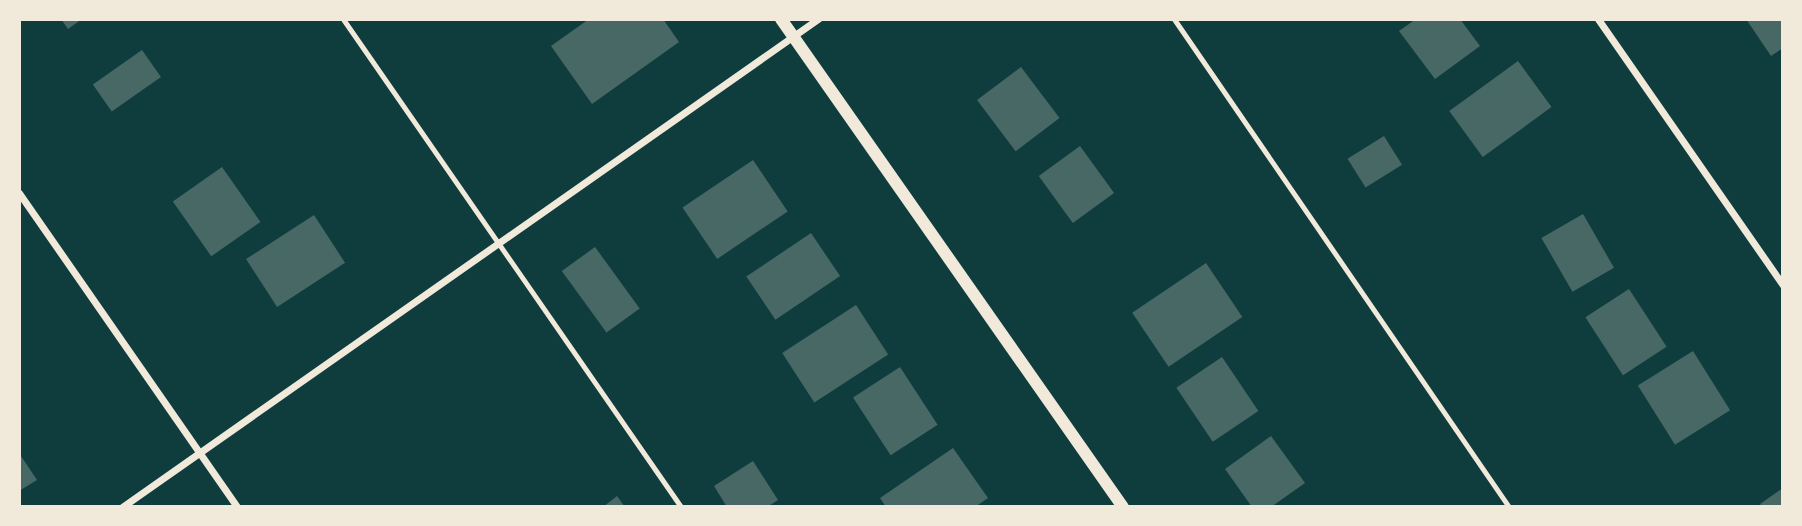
<!DOCTYPE html>
<style>
body{margin:0}
#map{position:relative;width:1802px;height:526px;overflow:hidden;background:#0f3d3e;font-family:"Public Sans",sans-serif}
div>[style]{position:absolute}
[style*='--x']{left:calc(var(--x)*1px);top:calc(var(--y)*1px);width:calc(var(--w)*1px);rotate:calc(var(--a)*1deg)}
.building>*{inset:0;background:#486865;transform-origin:0 0}
.service>*{height:5px;margin:-2.5px;padding:0 2.5px;transform-origin:2.5px;border-radius:2.5px;background:#f1e9da}
.minor>*{height:7px;margin:-3.5px;padding:0 3.5px;transform-origin:3.5px;border-radius:3.5px;background:#f1e9da}
.tertiary>*{height:12px;margin:-6px;padding:0 6px;transform-origin:6px;border-radius:6px;background:#f1e9da}
span{translate:-50% -50%;white-space:nowrap;text-align:center;line-height:1.15;-webkit-text-stroke:7px #f1e9da;paint-order:stroke}
.frame{position:absolute;inset:0;border:21px solid #f1e9da;pointer-events:none}
</style>
<div id="map">
<div class="building">
<i style="clip-path:polygon(61px 19px,82px 19px,68px 29px)"></i>
<i style="clip-path:polygon(589px 19px,663px 19px,679px 42px,592px 104px,551px 46px)"></i>
<i style="clip-path:polygon(1416px 19px,1460px 19px,1480px 46px,1435px 79px,1399px 31px)"></i>
<i style="clip-path:polygon(1746px 19px,1783px 19px,1783px 48px,1771px 56px)"></i>
<i style="left:142px;top:50px;width:33px;height:60px;rotate:55deg"></i>
<i style="left:1518px;top:61px;width:57px;height:85px;rotate:54deg"></i>
<i style="left:1021px;top:67px;width:64px;height:55px;rotate:53deg"></i>
<i style="left:1384px;top:136px;width:34px;height:43px;rotate:58deg"></i>
<i style="left:1080px;top:146px;width:58px;height:51px;rotate:54deg"></i>
<i style="left:753px;top:160px;width:62px;height:85px;rotate:56deg"></i>
<i style="left:222px;top:167px;width:67px;height:60px;rotate:55deg"></i>
<i style="left:1583px;top:214px;width:62px;height:48px;rotate:60deg"></i>
<i style="left:314px;top:215px;width:57px;height:81px;rotate:57deg"></i>
<i style="left:811px;top:233px;width:52px;height:78px;rotate:56deg"></i>
<i style="left:595px;top:247px;width:76px;height:41px;rotate:54deg"></i>
<i style="left:1206px;top:263px;width:65px;height:89px;rotate:56deg"></i>
<i style="left:1629px;top:289px;width:69px;height:52px;rotate:57deg"></i>
<i style="left:856px;top:305px;width:59px;height:88px;rotate:57deg"></i>
<i style="left:1693px;top:351px;width:70px;height:65px;rotate:58deg"></i>
<i style="left:1222px;top:357px;width:65px;height:55px;rotate:56deg"></i>
<i style="left:900px;top:367px;width:69px;height:56px;rotate:57deg"></i>
<i style="clip-path:polygon(1271px 436px,1305px 483px,1271px 507px,1252px 507px,1225px 469px)"></i>
<i style="clip-path:polygon(953px 448px,988px 498px,975px 507px,886px 507px,880px 498px)"></i>
<i style="clip-path:polygon(19px 453px,37px 480px,19px 491px)"></i>
<i style="clip-path:polygon(753px 461px,778px 500px,767px 507px,727px 507px,714px 486px)"></i>
<i style="clip-path:polygon(1783px 488px,1783px 507px,1762px 507px,1760px 504px)"></i>
<i style="clip-path:polygon(617px 496px,625px 507px,603px 507px)"></i>
</div>
<div class="service">
<i style="--x:343;--y:19;--w:594;--a:55.29"></i>
<i style="--x:1174;--y:19;--w:592;--a:55.53"></i>
</div>
<div class="minor">
<i style="--x:1598;--y:19;--w:324;--a:55.2"></i>
<i style="--x:19;--y:193;--w:382;--a:55.2"></i>
<i style="--x:122;--y:507;--w:850;--a:-35.04"></i>
</div>
<div class="tertiary">
<i style="--x:781;--y:19;--w:596;--a:54.98"></i>
</div>
<div class="frame"></div>
</div>
